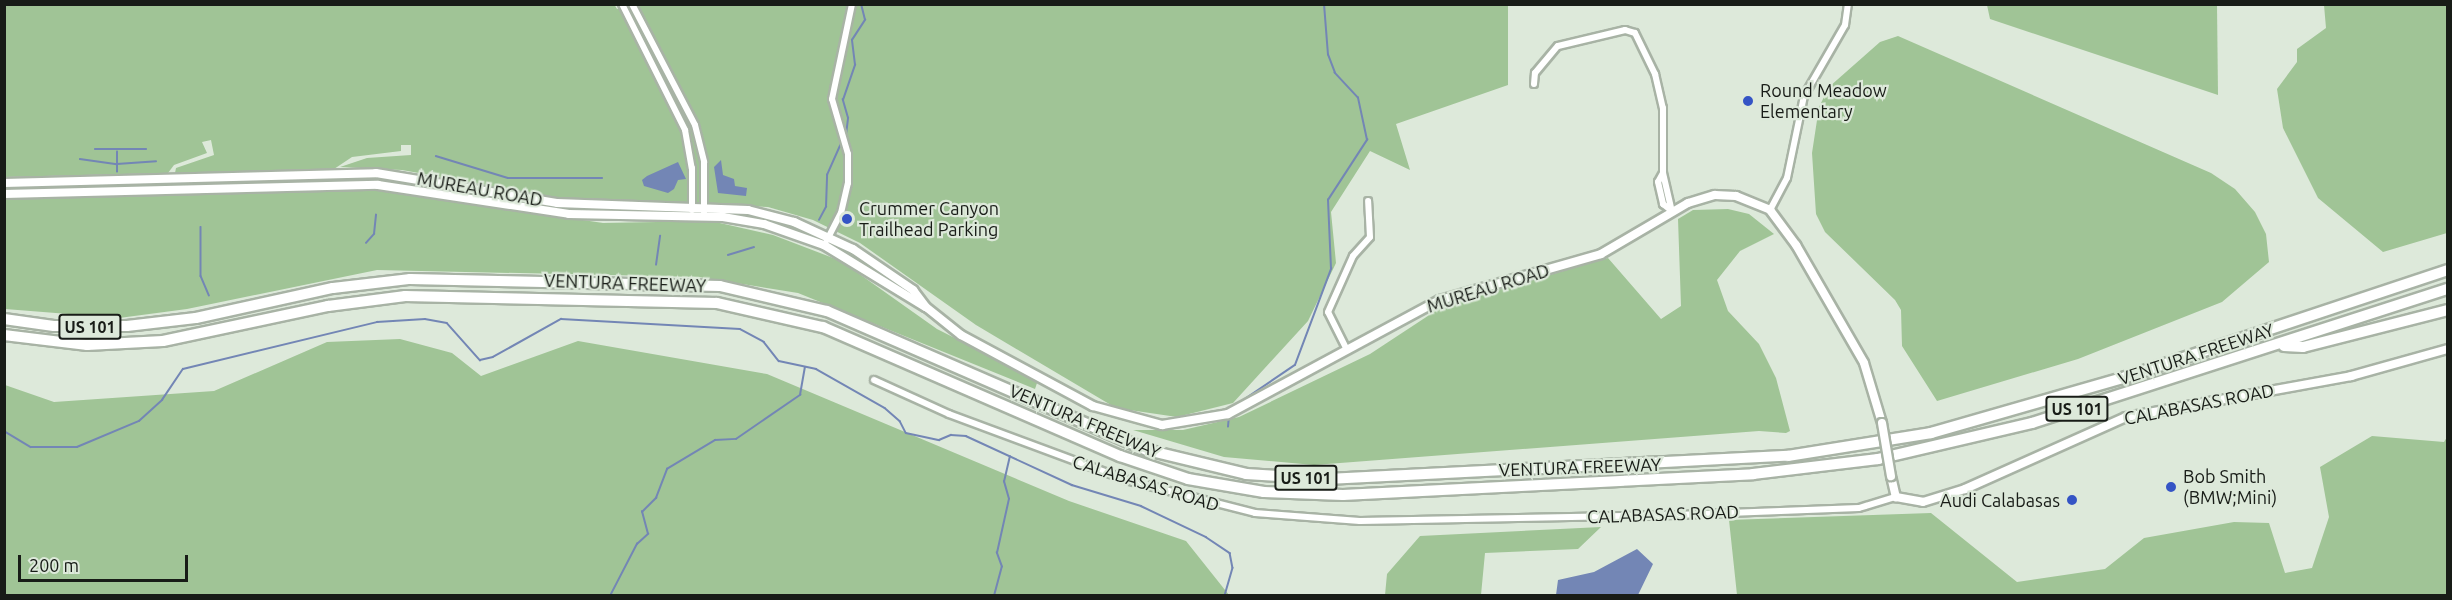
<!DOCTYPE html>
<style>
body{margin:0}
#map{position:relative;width:2452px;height:600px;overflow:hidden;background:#dde9da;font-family:Ubuntu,sans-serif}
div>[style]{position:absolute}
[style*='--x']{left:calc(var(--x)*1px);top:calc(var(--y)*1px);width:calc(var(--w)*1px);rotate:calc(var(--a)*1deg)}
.green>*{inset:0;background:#a0c496}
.water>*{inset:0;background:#7386b5}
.stream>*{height:1.5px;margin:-0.75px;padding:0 0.75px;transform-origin:0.75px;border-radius:0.75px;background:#7386b5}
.roads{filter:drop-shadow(2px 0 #a8b3a5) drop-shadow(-2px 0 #a8b3a5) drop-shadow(0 2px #a8b3a5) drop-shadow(0 -2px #a8b3a5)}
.street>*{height:6px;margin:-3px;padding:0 3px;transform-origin:3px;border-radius:3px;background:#fff}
.secondary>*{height:8px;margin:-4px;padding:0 4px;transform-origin:4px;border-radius:4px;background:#fff}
.highway>*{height:10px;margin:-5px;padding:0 5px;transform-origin:5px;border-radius:5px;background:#fff}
.bridges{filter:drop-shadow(2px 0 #a8b3a5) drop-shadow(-2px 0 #a8b3a5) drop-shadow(0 2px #a8b3a5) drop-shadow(0 -2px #a8b3a5)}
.secondary-bridge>*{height:8px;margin:-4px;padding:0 4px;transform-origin:4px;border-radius:4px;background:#fff}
.dots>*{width:16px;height:16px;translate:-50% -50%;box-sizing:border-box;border:3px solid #dde9da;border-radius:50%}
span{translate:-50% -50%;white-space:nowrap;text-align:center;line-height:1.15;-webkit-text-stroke:4.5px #dde9da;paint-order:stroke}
.shield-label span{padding:2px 4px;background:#dde9da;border:2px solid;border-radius:4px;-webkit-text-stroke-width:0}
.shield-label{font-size:16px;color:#181c17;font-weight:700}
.poi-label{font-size:18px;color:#181c17}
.left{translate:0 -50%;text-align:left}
.right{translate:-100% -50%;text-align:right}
.street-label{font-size:18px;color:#181c17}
.frame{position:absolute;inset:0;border:6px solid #181c17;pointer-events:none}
.scale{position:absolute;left:18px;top:555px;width:170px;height:27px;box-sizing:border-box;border:3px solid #181c17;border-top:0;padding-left:8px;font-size:18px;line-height:21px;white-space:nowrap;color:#181c17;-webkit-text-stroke:4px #dde9da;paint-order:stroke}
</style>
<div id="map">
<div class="green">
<i style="clip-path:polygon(614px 4px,617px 9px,632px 4px,1508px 5px,1508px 85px,1396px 124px,1410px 170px,1370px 151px,1331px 212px,1336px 263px,1308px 321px,1233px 403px,1177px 417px,1116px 408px,976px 325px,860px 243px,813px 220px,768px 207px,559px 198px,402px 170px,340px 167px,367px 158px,411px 155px,411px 145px,401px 145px,401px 151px,352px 157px,334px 169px,175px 173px,176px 168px,214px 155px,211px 140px,202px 142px,207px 153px,174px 165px,168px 173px,5px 177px,4px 5px)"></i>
<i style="clip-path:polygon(1987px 5px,2217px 5px,2218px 95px,1990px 19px)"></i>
<i style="clip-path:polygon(2324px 5px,2447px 5px,2447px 233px,2383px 252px,2318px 198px,2283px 128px,2277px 89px,2297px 62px,2297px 49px,2326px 28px)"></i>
<i style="clip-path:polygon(1898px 36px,2211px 173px,2235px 189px,2255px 212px,2266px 234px,2269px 262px,2222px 302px,2078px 359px,1937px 401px,1902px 346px,1901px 310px,1895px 300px,1825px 232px,1816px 214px,1812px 153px,1819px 107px,1829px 87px,1880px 42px)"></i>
<i style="clip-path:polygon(383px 190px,603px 223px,711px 221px,773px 235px,841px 261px,937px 329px,1038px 380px,1035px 389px,798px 293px,699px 277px,377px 270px,187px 309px,119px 318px,5px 309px,4px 199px)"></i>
<i style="clip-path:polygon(1728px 209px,1749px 214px,1774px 234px,1740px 251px,1717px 280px,1728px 311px,1759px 344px,1776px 378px,1790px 431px,1786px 433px,1759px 431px,1314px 465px,1224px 457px,1133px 430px,1183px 430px,1239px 417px,1370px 354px,1443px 306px,1608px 258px,1661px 319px,1681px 306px,1678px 219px,1693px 210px)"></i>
<i style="clip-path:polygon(400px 339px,452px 353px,481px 376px,578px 341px,767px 374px,1069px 501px,1186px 541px,1229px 595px,5px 595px,5px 385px,54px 402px,214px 391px,327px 342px)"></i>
<i style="clip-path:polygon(2372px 436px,2444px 442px,2447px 437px,2447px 595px,1737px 595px,1729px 520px,1931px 513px,2017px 582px,2105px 569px,2144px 538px,2234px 522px,2269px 523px,2285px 573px,2312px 568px,2329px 517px,2320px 467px)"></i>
<i style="clip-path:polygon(1601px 527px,1578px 549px,1485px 553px,1481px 595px,1385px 595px,1387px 574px,1420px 536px)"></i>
</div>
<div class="water">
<i style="clip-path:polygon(721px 160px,723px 175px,734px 179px,735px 186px,747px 188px,746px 196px,718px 193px,714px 167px)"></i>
<i style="clip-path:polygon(678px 162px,686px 179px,678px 180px,674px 189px,668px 193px,644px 186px,642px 180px,647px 176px)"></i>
<i style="clip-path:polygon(1637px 549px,1653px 564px,1638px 595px,1556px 595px,1558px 580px,1594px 572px)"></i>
</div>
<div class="stream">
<i style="--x:846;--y:135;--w:17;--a:-83"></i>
<i style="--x:848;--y:118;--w:19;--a:-106"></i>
<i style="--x:843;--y:100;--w:37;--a:-71"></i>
<i style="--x:855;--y:65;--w:25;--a:-97"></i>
<i style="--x:852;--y:40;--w:24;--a:-57"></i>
<i style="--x:865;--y:20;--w:16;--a:-104"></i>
<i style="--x:95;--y:149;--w:51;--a:0"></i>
<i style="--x:436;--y:156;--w:75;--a:17"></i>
<i style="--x:508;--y:178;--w:94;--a:0"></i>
<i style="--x:80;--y:159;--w:37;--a:8"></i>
<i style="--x:117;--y:164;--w:39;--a:-4"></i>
<i style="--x:117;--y:172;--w:20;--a:-90"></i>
<i style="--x:819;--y:220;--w:15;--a:-62"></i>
<i style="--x:826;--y:207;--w:32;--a:-88"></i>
<i style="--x:827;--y:175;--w:36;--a:-66"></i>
<i style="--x:201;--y:227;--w:49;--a:90"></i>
<i style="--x:201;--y:276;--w:21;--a:67"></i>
<i style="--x:366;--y:243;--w:12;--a:-48"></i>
<i style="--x:374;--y:234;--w:19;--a:-84"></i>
<i style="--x:728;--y:255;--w:27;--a:-17"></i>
<i style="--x:656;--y:265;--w:29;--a:-82"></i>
<i style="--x:1230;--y:409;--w:78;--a:-34.1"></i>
<i style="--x:1295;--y:365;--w:103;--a:-69.4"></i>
<i style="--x:1331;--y:269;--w:69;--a:-92.5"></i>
<i style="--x:1328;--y:200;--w:72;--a:-57"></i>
<i style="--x:1367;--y:140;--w:43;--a:-102.1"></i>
<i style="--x:1358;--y:98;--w:34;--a:-133"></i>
<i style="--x:1335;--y:73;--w:19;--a:-111"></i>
<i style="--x:1328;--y:55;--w:51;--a:-94.5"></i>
<i style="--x:1228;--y:427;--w:11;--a:-85"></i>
<i style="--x:4;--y:431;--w:31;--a:31"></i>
<i style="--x:31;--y:447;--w:46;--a:0"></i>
<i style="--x:77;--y:447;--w:67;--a:-22.8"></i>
<i style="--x:139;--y:421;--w:31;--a:-42"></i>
<i style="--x:162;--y:400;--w:37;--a:-56"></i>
<i style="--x:183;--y:369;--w:200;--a:-13.6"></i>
<i style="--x:377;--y:322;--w:48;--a:-3.6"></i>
<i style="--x:425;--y:319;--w:22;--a:10"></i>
<i style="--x:447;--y:323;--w:50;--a:48.3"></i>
<i style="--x:480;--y:360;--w:13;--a:-13"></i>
<i style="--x:493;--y:357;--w:78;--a:-29.2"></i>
<i style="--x:561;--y:319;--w:179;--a:3.2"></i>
<i style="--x:740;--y:329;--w:27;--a:28"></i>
<i style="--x:764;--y:342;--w:24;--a:52"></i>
<i style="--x:779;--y:361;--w:38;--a:12"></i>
<i style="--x:816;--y:369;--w:79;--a:29.5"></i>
<i style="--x:885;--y:408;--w:20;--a:41"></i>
<i style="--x:900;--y:421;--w:13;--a:63"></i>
<i style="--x:906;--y:433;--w:34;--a:12"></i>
<i style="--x:939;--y:440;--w:13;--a:-23"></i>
<i style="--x:951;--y:435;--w:15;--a:4"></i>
<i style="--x:966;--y:436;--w:117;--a:24.8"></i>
<i style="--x:1072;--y:485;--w:72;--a:16.9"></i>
<i style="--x:1141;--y:506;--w:72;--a:25.5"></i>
<i style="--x:1206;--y:537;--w:29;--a:34"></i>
<i style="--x:1230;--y:553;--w:15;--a:79"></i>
<i style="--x:1233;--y:568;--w:29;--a:106"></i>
<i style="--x:610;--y:596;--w:59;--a:-62.6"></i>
<i style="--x:637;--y:544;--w:15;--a:-42"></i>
<i style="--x:648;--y:534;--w:23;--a:-105"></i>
<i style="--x:642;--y:512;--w:20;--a:-45"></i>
<i style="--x:656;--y:498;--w:31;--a:-69"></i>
<i style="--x:667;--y:469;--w:56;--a:-31.1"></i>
<i style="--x:715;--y:440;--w:21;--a:-3"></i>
<i style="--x:736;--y:439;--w:78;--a:-34.5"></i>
<i style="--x:800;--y:395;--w:28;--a:-80"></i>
<i style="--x:994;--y:596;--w:30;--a:-75"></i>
<i style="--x:1002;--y:567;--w:15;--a:-110"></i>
<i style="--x:997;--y:553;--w:55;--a:-77.5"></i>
<i style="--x:1009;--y:499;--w:18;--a:-106"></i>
<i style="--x:1004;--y:482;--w:26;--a:-77"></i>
</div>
<div class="roads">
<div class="street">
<i style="--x:622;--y:4;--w:141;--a:63.4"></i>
<i style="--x:685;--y:130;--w:39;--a:80"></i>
<i style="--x:692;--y:168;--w:42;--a:90"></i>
<i style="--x:632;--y:4;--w:136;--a:62.5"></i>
<i style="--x:695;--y:125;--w:38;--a:76"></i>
<i style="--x:704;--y:162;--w:50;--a:90"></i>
<i style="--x:1534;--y:84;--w:11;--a:-85"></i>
<i style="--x:1535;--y:73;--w:35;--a:-50"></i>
<i style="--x:1558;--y:46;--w:69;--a:-13.4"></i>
<i style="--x:1625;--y:30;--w:10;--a:17"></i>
<i style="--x:1635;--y:33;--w:46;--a:64"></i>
<i style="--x:1655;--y:74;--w:35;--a:77"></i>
<i style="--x:1663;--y:108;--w:65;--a:90"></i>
<i style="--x:1663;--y:173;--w:10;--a:119"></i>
<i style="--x:1658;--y:182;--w:23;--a:77"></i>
<i style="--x:1663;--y:204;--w:11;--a:38"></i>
<i style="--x:1663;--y:173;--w:39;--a:77"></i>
<i style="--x:1770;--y:210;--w:36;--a:-62"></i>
<i style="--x:1787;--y:178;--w:84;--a:-78.3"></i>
<i style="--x:1804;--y:96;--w:82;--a:-60"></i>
<i style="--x:1845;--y:25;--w:21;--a:-82"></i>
<i style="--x:827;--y:240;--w:30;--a:-63"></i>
<i style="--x:841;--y:213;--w:31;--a:-77"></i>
<i style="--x:848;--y:183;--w:29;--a:-90"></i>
<i style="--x:848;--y:154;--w:57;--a:-106.2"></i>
<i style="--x:832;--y:99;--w:97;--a:-78.1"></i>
<i style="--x:1347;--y:350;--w:42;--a:-116.6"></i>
<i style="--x:1328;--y:312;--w:61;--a:-65.9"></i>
<i style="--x:1353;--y:256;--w:25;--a:-48"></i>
<i style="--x:1370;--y:237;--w:36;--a:-93"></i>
<i style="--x:874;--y:380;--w:82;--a:24.4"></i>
<i style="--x:949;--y:414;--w:189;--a:20.4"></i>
<i style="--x:1126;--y:480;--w:133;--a:14.3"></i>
<i style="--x:1255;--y:513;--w:105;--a:4.4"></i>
<i style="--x:1360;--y:521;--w:316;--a:-1.1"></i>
<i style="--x:1676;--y:515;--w:183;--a:-2.2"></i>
<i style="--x:1859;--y:508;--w:39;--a:-17"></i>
</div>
<div class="secondary">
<i style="--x:4;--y:183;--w:372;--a:-1.5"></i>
<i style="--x:376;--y:173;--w:183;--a:9.4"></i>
<i style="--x:557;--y:203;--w:191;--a:2.1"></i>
<i style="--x:748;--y:210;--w:48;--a:14.6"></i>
<i style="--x:794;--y:222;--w:65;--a:24.6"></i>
<i style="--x:853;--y:249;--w:73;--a:34.3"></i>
<i style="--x:913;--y:290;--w:21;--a:53"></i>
<i style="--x:926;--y:307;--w:45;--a:38.7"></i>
<i style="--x:961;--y:335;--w:150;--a:28.3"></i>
<i style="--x:1093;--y:406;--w:72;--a:15.4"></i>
<i style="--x:1162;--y:425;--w:67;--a:-9.5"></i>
<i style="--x:1228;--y:414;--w:241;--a:-28.3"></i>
<i style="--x:1440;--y:300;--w:167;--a:-15.9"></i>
<i style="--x:1601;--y:254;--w:101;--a:-30.4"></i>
<i style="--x:1688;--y:203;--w:28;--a:-17"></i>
<i style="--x:1715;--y:195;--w:21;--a:3"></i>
<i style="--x:1736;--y:196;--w:37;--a:22"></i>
<i style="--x:1770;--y:210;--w:44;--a:53.4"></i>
<i style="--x:1796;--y:245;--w:136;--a:60"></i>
<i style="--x:1864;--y:363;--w:63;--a:73.3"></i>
<i style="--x:4;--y:194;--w:374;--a:-1.4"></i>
<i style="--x:378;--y:185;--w:193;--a:8.6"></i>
<i style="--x:569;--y:214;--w:154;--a:1.1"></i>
<i style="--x:723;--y:217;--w:42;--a:9.7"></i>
<i style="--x:764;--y:224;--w:64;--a:19.3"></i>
<i style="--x:824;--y:245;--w:119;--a:31.5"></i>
<i style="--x:1891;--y:476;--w:22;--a:77"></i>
<i style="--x:1896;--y:497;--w:27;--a:10"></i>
<i style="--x:1923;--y:502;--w:44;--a:-17.2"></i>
<i style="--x:1965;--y:489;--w:176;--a:-24.1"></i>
<i style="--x:2126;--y:417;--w:229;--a:-10.3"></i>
<i style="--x:2351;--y:376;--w:101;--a:-15.6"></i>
</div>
<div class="highway">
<i style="--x:4;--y:319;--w:50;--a:8"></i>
<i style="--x:54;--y:326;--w:73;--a:0"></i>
<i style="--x:127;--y:326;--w:69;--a:-6.6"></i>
<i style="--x:196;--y:318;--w:140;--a:-12.4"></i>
<i style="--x:333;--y:288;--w:78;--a:-6.7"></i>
<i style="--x:410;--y:279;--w:310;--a:1.3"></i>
<i style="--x:720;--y:286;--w:110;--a:13.2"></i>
<i style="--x:827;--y:311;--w:349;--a:23.5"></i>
<i style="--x:1147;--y:450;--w:102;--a:13.6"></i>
<i style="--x:1246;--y:474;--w:81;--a:3.5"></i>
<i style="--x:1327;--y:479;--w:462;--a:-2.9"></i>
<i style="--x:1788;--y:456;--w:145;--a:-9.1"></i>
<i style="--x:1931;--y:433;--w:203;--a:-16"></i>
<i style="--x:2126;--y:377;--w:339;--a:-18.4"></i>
<i style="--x:4;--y:335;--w:84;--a:6.9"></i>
<i style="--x:87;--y:345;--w:76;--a:-3"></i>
<i style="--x:163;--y:341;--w:169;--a:-12"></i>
<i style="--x:328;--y:306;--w:78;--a:-7.4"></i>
<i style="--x:405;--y:296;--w:312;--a:1.3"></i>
<i style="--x:717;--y:303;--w:109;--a:12.8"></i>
<i style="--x:823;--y:327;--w:324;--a:23.5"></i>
<i style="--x:1120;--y:456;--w:72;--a:18.7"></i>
<i style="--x:1188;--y:479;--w:77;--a:9.7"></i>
<i style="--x:1264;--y:492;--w:79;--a:2.2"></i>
<i style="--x:1343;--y:495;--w:411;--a:-2.9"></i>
<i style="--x:1753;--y:474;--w:126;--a:-6.8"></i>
<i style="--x:1878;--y:459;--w:158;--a:-13.2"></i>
<i style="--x:2032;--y:423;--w:437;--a:-17.9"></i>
<i style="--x:2284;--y:346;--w:19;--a:3"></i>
<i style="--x:2303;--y:347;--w:150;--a:-14.3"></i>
</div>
</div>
<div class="bridges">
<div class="secondary-bridge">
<i style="--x:1882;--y:423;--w:54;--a:80.4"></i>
</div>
</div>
<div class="dots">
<i style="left:1748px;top:101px;background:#3454c5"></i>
<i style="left:847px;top:219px;background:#3454c5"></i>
<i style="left:2171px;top:487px;background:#3454c5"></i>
<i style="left:2072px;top:500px;background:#3454c5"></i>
</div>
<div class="shield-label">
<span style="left:90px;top:327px">US 101</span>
<span style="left:2077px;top:409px">US 101</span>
<span style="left:1306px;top:478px">US 101</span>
</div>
<div class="poi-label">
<span class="left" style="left:1760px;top:101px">Round Meadow<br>Elementary</span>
<span class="left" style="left:859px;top:219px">Crummer Canyon<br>Trailhead Parking</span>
<span class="left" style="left:2183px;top:487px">Bob Smith<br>(BMW;Mini)</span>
<span class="right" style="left:2060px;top:500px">Audi Calabasas</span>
</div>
<div class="street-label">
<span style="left:480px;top:189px;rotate:10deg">MUREAU ROAD</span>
<span style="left:625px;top:283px;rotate:2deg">VENTURA FREEWAY</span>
<span style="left:1488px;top:288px;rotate:-17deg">MUREAU ROAD</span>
<span style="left:2196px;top:354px;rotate:-18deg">VENTURA FREEWAY</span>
<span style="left:2199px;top:404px;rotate:-11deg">CALABASAS ROAD</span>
<span style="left:1085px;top:421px;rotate:23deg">VENTURA FREEWAY</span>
<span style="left:1580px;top:467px;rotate:-2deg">VENTURA FREEWAY</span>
<span style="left:1146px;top:483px;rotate:17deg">CALABASAS ROAD</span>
<span style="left:1663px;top:514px;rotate:-2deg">CALABASAS ROAD</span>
</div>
<div class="frame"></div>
<div class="scale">200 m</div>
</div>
